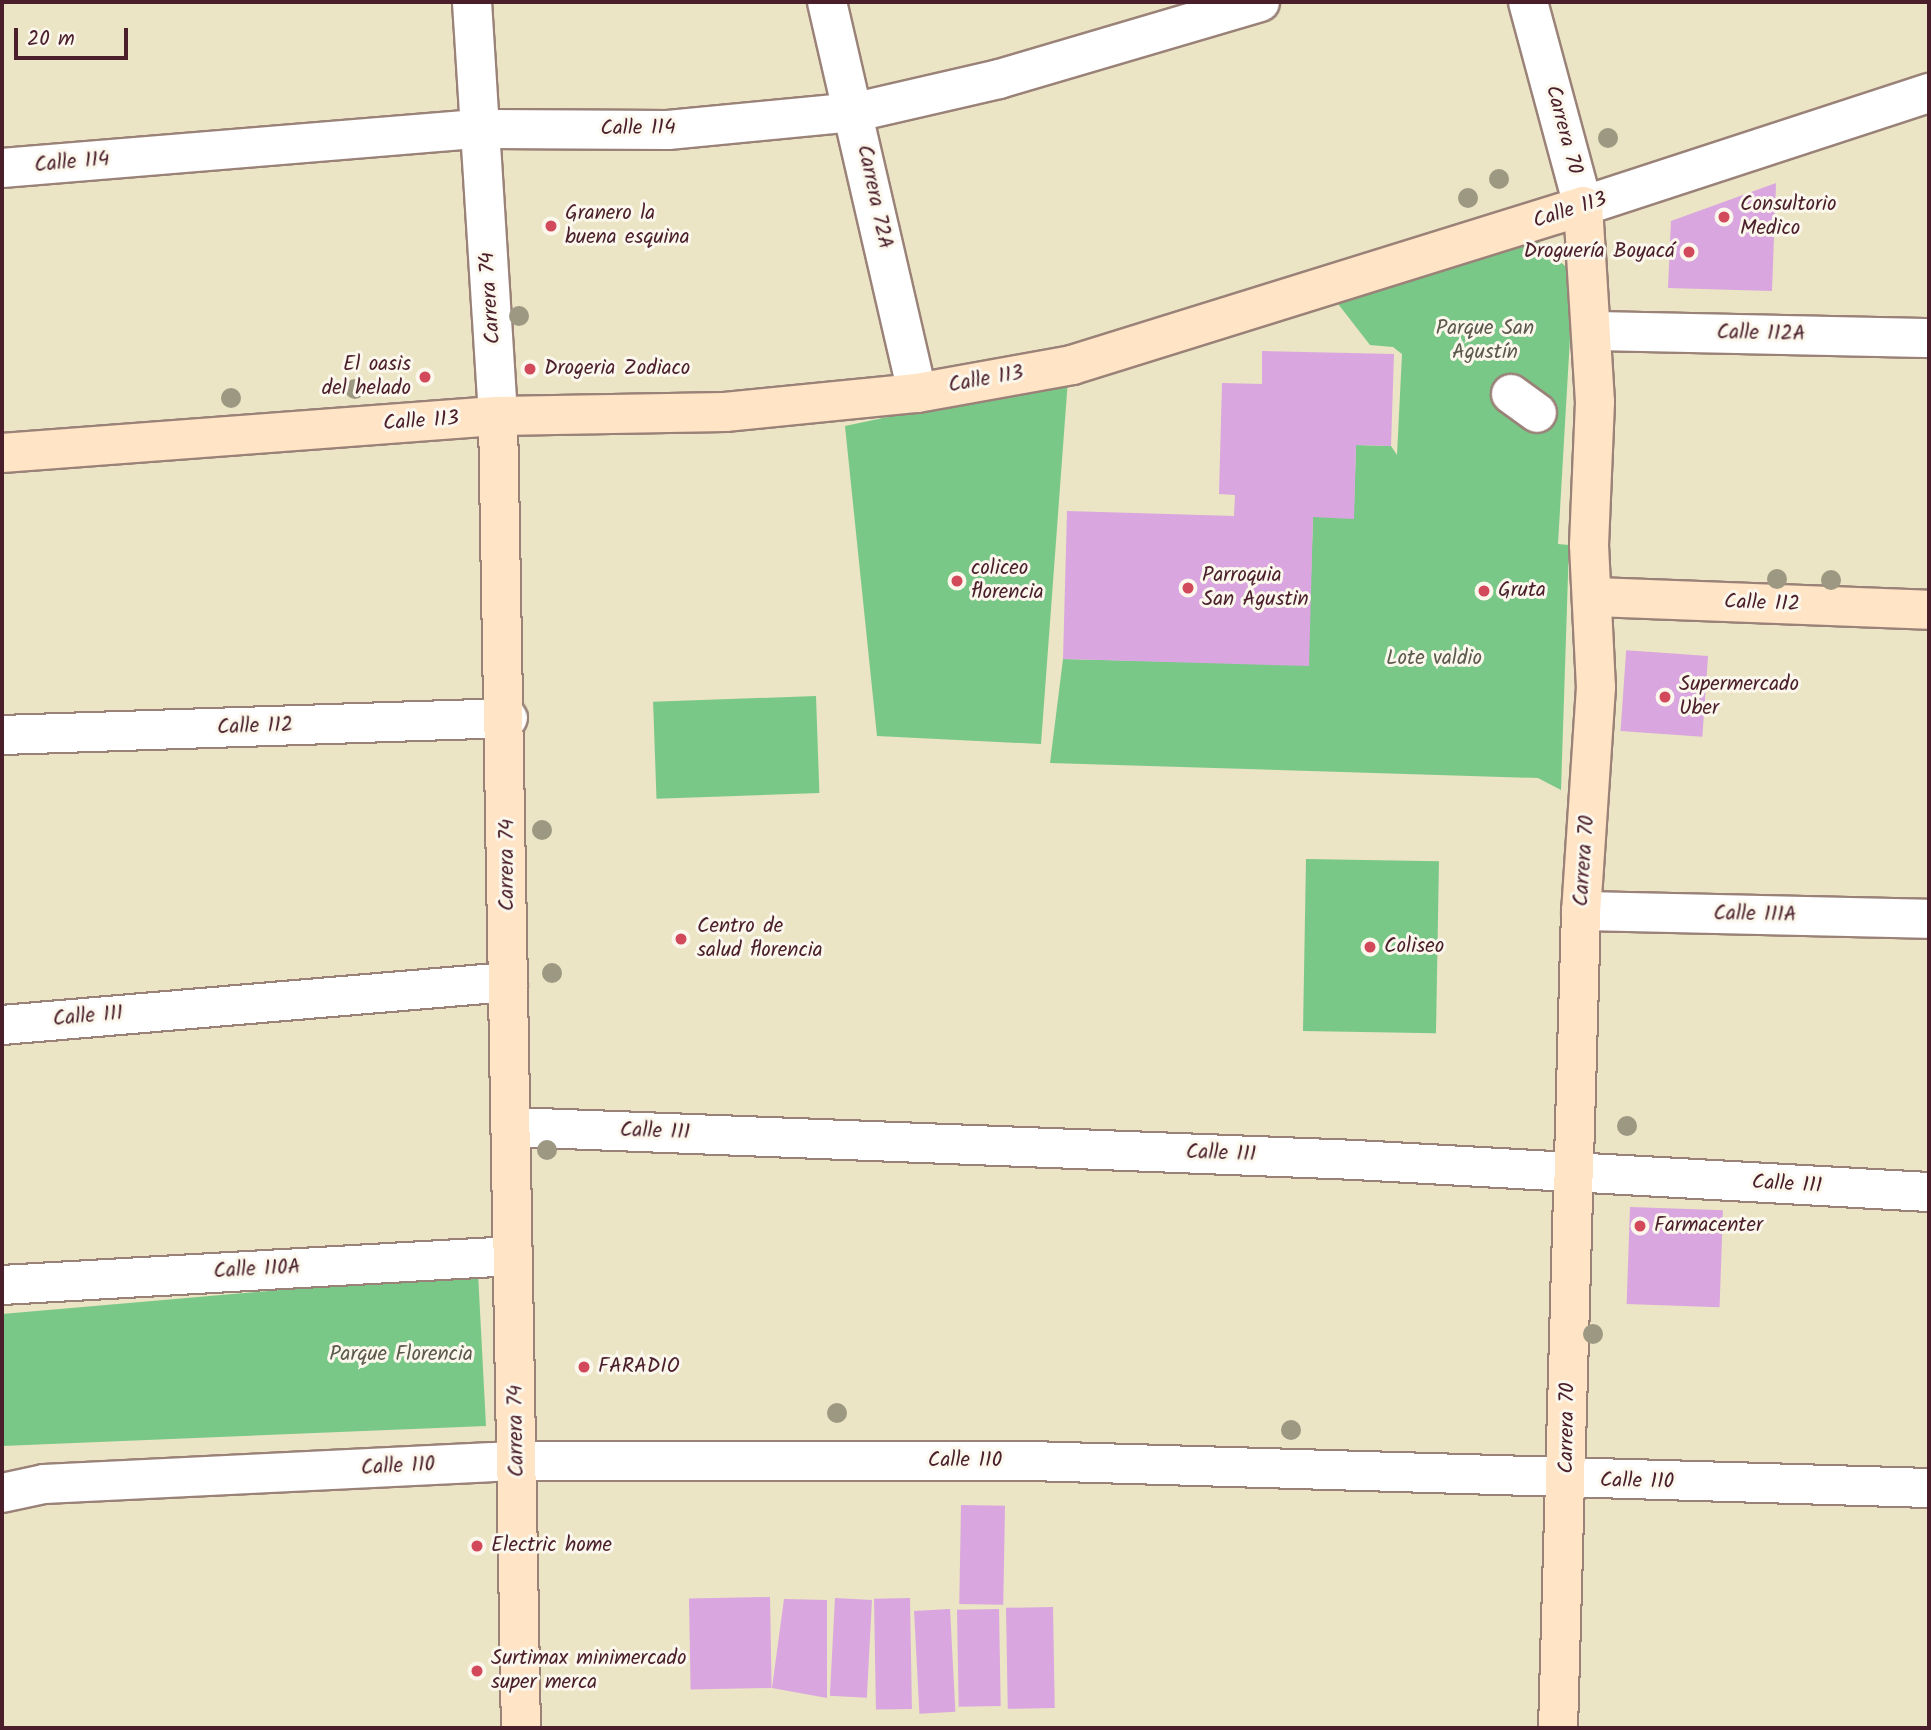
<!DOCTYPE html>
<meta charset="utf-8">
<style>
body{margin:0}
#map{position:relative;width:1931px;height:1730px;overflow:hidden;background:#ebe4c5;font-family:Kalam,sans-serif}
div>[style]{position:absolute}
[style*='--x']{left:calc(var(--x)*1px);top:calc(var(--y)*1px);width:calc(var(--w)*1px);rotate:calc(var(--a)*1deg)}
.green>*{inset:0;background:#7ac888;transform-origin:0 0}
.building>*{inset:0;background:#d9a6df;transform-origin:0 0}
.roads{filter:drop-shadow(2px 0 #9a8278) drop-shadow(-2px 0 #9a8278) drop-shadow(0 2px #9a8278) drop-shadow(0 -2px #9a8278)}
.street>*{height:38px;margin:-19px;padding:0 19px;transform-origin:19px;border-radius:19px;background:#fff}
.secondary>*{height:38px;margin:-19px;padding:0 19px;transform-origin:19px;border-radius:19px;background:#ffe4c6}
.trees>*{width:20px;height:20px;margin:-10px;border-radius:50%;background:#9c9882}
.dots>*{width:19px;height:19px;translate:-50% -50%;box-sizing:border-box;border:4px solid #fbf7ec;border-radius:50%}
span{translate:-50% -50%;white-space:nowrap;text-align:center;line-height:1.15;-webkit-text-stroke:6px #fbf7ec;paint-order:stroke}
.street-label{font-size:21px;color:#4a1f2b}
.poi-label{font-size:21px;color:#4a1f2b}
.left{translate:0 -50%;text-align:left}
.right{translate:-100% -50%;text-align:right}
.park-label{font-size:21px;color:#5b5a4c}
.frame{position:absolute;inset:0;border:4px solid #4a1f2b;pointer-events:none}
.scale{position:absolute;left:14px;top:28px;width:114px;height:32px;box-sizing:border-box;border:4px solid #4a1f2b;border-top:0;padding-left:9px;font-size:21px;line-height:24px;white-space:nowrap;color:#4a1f2b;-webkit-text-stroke:5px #fbf7ec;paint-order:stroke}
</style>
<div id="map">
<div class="green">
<i style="clip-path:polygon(1539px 242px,1566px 267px,1570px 338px,1558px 544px,1569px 545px,1561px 790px,1538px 778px,1050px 763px,1063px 659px,1308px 665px,1313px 517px,1354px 506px,1356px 445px,1391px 446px,1397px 455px,1402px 354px,1393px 347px,1370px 345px,1335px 300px,1506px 246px)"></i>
<i style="clip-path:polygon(1068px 379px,1041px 744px,877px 736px,845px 426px)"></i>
<i style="left:816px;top:696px;width:97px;height:163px;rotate:88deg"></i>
<i style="left:1306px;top:859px;width:133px;height:172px;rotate:1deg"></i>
<i style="clip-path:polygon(478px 1273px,486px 1426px,2px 1446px,2px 1314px)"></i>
</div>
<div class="building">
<i style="clip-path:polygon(1776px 183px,1772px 291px,1668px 288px,1671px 221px)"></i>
<i style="clip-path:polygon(1262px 351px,1394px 354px,1391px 446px,1356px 445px,1354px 519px,1313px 517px,1309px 666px,1063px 659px,1067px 511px,1234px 516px,1235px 495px,1219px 494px,1222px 383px,1262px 384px)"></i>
<i style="left:1708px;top:656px;width:81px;height:82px;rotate:94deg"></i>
<i style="left:1630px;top:1207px;width:93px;height:97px;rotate:2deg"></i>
<i style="left:961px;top:1505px;width:44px;height:99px;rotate:1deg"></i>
<i style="left:770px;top:1597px;width:91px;height:81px;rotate:89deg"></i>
<i style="left:835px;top:1598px;width:37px;height:98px;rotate:3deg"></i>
<i style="left:910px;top:1598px;width:111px;height:36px;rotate:89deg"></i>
<i style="clip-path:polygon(784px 1599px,827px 1600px,827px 1698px,772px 1688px)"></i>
<i style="left:1053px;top:1607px;width:101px;height:47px;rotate:89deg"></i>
<i style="left:950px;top:1609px;width:103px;height:36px;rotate:87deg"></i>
<i style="left:999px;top:1609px;width:97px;height:42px;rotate:89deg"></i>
</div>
<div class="roads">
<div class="street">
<i style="--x:472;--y:2;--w:415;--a:86.4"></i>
<i style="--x:827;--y:2;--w:401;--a:77"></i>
<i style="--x:1528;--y:2;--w:211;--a:74.9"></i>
<i style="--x:1583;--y:206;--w:364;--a:-18.1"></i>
<i style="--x:2;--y:168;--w:480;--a:-4.7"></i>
<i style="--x:480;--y:129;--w:188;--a:0.3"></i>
<i style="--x:668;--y:130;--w:189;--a:-5.5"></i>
<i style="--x:856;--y:112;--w:147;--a:-13"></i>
<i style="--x:999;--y:79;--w:272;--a:-16.4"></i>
<i style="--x:1592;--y:331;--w:337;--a:1.2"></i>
<i style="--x:1511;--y:394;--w:32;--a:36"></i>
<i style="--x:2;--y:735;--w:506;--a:-1.92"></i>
<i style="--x:1581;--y:911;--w:348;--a:1.3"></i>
<i style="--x:2;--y:1025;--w:508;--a:-4.86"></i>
<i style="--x:513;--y:1127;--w:844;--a:2.24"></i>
<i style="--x:1356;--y:1160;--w:574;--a:3.2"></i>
<i style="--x:2;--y:1285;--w:511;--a:-3.25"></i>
<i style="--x:2;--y:1493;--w:43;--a:-12.1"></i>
<i style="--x:44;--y:1484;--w:475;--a:-2.8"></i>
<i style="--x:518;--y:1461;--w:512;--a:0"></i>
<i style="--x:1030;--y:1461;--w:899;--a:1.72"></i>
</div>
<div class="secondary">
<i style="--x:498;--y:416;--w:1312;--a:89"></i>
<i style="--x:2;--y:453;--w:497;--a:-4.3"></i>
<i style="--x:498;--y:416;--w:227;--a:-1"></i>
<i style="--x:725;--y:412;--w:193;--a:-5.7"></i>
<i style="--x:917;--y:393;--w:158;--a:-10.2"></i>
<i style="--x:1072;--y:365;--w:535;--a:-17.28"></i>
<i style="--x:1583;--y:206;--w:196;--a:86.5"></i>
<i style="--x:1595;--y:402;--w:143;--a:92.4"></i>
<i style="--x:1589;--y:545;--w:142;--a:87.2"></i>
<i style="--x:1596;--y:687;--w:225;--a:93.8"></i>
<i style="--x:1581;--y:911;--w:817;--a:91.61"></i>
<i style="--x:1595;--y:597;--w:334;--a:2.2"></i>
</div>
</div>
<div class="trees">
<i style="left:1608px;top:138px"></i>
<i style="left:1499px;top:179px"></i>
<i style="left:1468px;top:198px"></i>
<i style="left:519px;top:316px"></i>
<i style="left:355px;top:389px"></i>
<i style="left:231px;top:398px"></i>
<i style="left:1777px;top:579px"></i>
<i style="left:1831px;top:580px"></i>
<i style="left:542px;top:830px"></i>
<i style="left:552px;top:973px"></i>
<i style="left:1627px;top:1126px"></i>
<i style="left:547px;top:1150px"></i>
<i style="left:1593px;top:1334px"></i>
<i style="left:837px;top:1413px"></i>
<i style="left:1291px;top:1430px"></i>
</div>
<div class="dots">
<i style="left:1724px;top:217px;background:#d1495b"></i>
<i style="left:551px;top:226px;background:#d1495b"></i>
<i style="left:1689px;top:252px;background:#d1495b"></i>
<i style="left:530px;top:369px;background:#d1495b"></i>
<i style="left:425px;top:377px;background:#d1495b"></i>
<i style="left:957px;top:581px;background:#d1495b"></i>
<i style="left:1188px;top:588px;background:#d1495b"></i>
<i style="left:1484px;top:591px;background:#d1495b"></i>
<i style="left:1665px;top:697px;background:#d1495b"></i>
<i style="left:681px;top:939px;background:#d1495b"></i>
<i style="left:1370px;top:947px;background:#d1495b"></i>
<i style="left:1640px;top:1226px;background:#d1495b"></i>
<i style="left:584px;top:1367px;background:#d1495b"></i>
<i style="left:477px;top:1546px;background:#d1495b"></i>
<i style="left:477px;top:1671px;background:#d1495b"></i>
</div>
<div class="street-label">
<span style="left:638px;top:129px;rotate:-1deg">Calle 114</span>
<span style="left:1563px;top:130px;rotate:75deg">Carrera 70</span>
<span style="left:72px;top:163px;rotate:-5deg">Calle 114</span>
<span style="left:874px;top:197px;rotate:78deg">Carrera 72A</span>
<span style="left:1570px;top:211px;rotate:-18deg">Calle 113</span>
<span style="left:491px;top:298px;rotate:-94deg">Carrera 74</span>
<span style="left:1761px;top:334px;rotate:1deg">Calle 112A</span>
<span style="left:986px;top:380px;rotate:-10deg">Calle 113</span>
<span style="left:421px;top:422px;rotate:-4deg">Calle 113</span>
<span style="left:1762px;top:604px;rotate:2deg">Calle 112</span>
<span style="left:255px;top:727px;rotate:-2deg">Calle 112</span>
<span style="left:1585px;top:861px;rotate:-86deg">Carrera 70</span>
<span style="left:508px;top:865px;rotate:-90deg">Carrera 74</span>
<span style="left:1755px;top:915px;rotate:1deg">Calle 111A</span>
<span style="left:88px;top:1017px;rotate:-5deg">Calle 111</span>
<span style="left:655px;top:1132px;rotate:2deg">Calle 111</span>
<span style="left:1221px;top:1154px;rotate:2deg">Calle 111</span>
<span style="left:1787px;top:1185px;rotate:3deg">Calle 111</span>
<span style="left:257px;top:1270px;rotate:-3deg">Calle 110A</span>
<span style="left:1568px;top:1428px;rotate:-89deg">Carrera 70</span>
<span style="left:517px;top:1431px;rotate:-91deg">Carrera 74</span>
<span style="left:965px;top:1461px">Calle 110</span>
<span style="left:398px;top:1467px;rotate:-3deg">Calle 110</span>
<span style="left:1637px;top:1482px;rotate:1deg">Calle 110</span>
</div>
<div class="poi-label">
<span class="left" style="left:1740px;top:217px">Consultorio<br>Medico</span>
<span class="left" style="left:565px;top:226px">Granero la<br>buena esquina</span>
<span class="right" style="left:1675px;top:252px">Droguería Boyacá</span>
<span class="right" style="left:411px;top:377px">El oasis<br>del helado</span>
<span class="left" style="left:544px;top:369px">Drogeria Zodiaco</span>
<span class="left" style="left:971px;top:581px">coliceo<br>florencia</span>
<span class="left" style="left:1202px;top:588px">Parroquia<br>San Agustin</span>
<span class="left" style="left:1498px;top:591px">Gruta</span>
<span class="left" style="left:1679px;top:697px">Supermercado<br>Uber</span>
<span class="left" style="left:697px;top:939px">Centro de<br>salud florencia</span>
<span class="left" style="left:1384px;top:947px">Coliseo</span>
<span class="left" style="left:1654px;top:1226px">Farmacenter</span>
<span class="left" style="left:598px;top:1367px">FARADIO</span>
<span class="left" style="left:491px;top:1546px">Electric home</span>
<span class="left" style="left:491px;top:1671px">Surtimax minimercado<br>super merca</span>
</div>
<div class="park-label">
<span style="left:1485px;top:341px">Parque San<br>Agustín</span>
<span style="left:1434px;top:659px">Lote valdio</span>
<span style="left:401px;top:1355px">Parque Florencia</span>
</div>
<div class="frame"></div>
<div class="scale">20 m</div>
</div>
